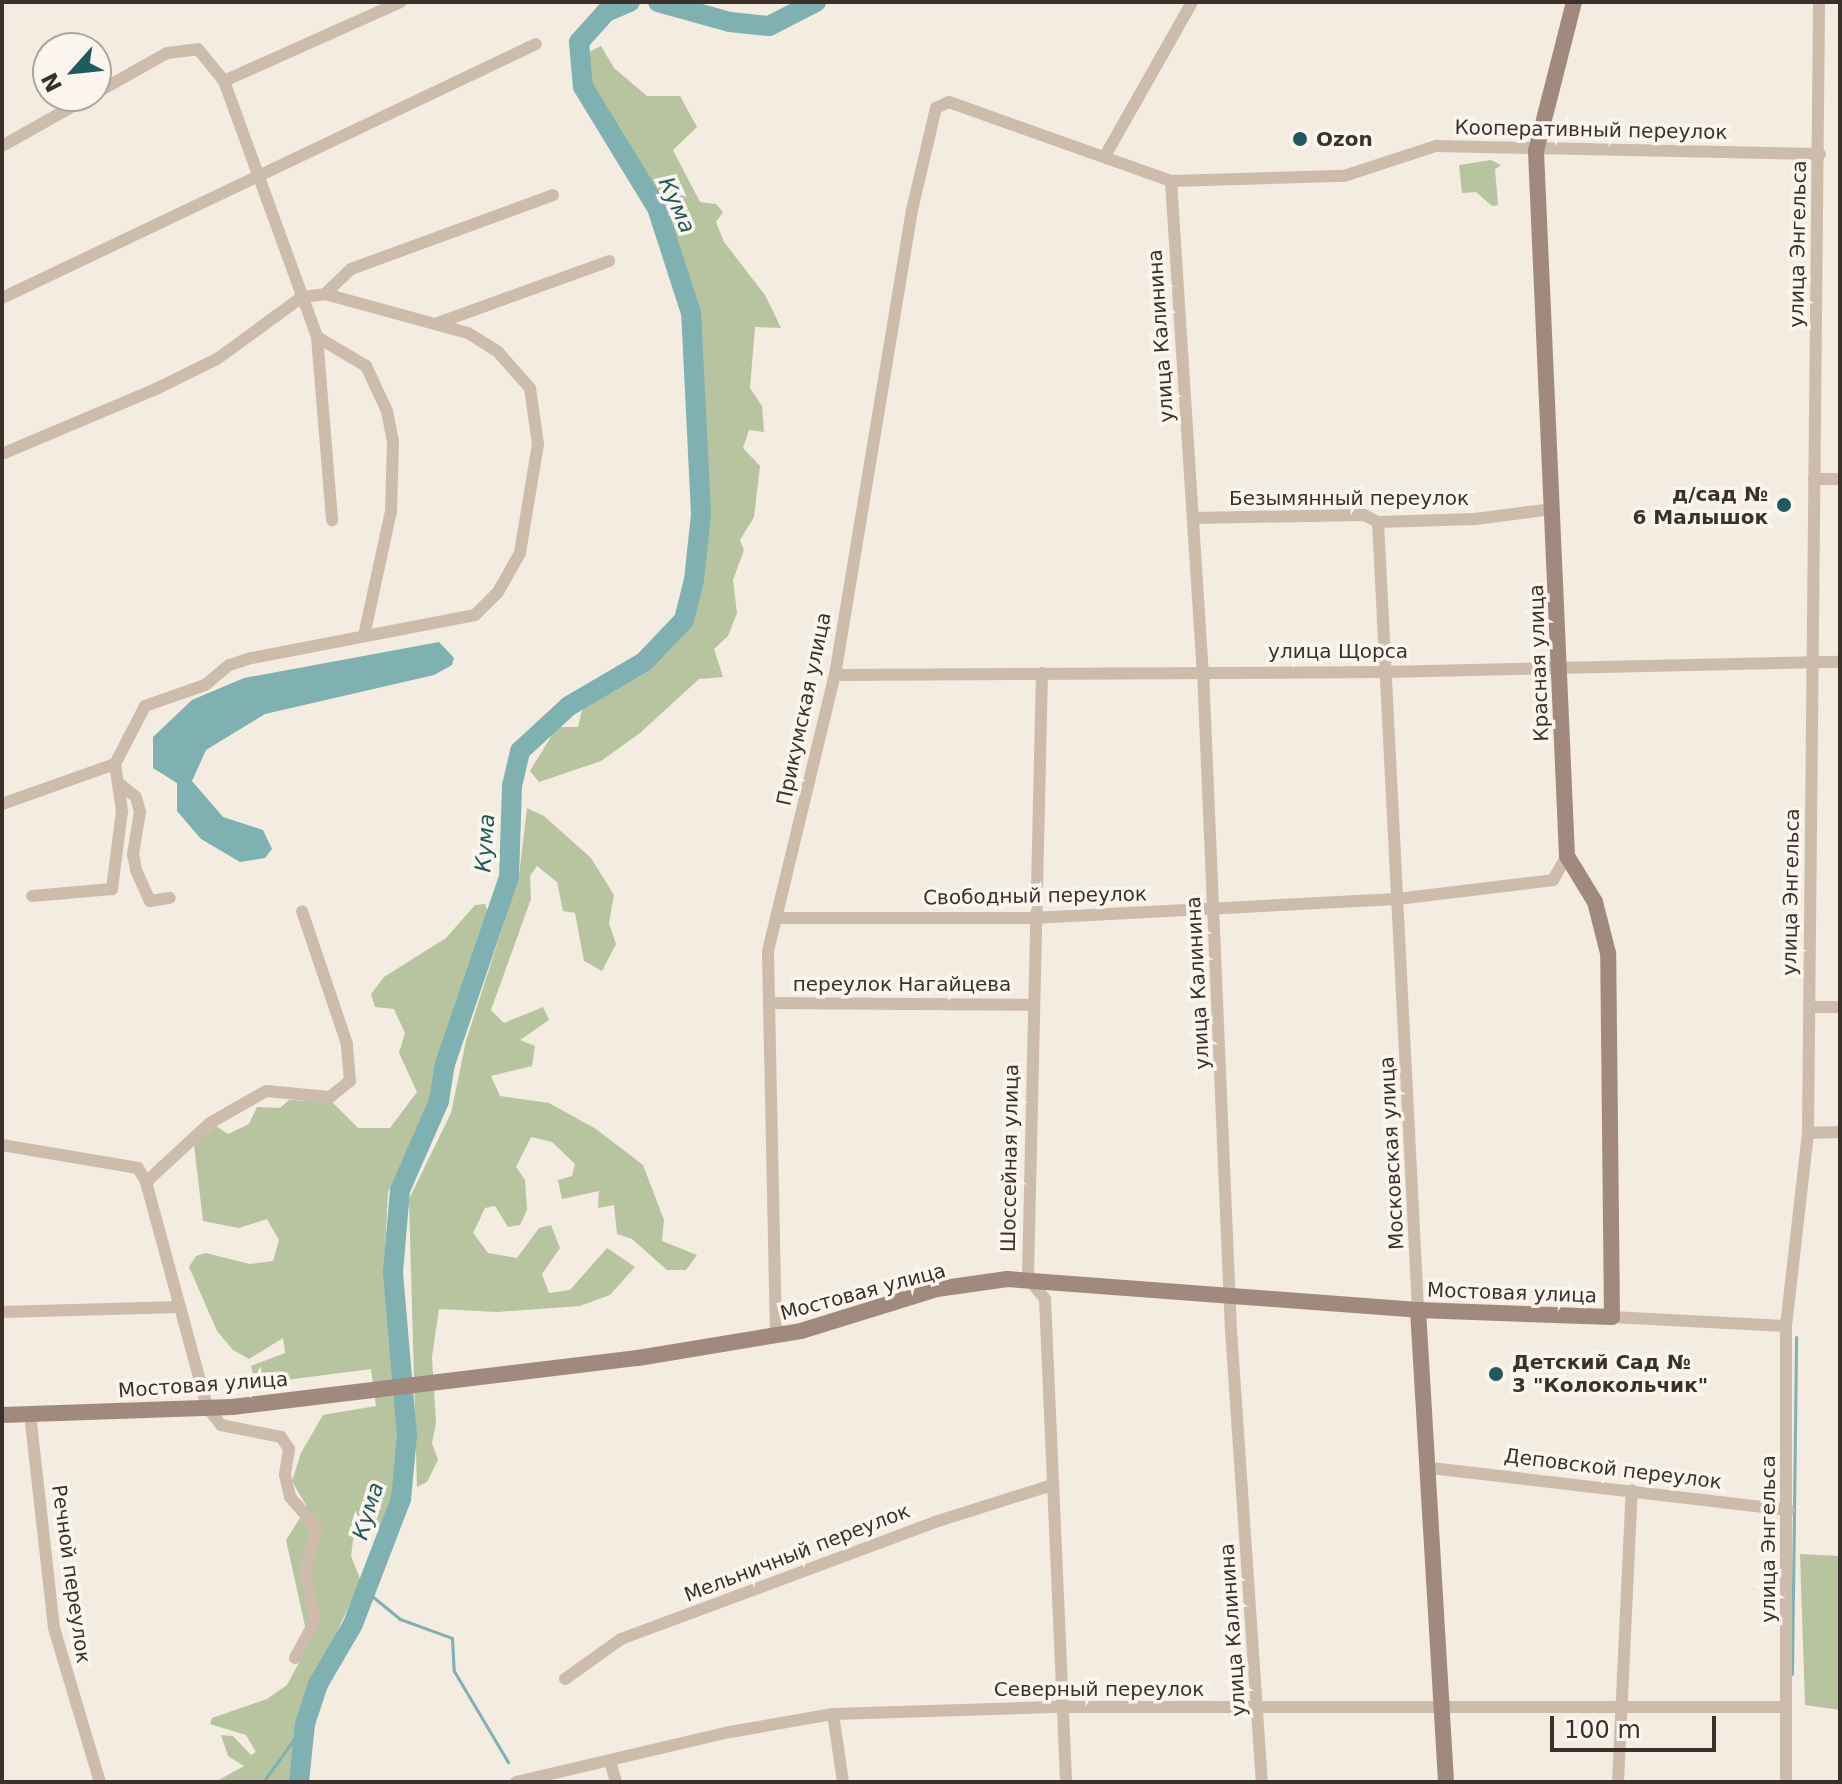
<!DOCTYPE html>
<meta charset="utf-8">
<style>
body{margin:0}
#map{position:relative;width:1842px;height:1784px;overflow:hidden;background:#f4ebe1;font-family:"DejaVu Sans",sans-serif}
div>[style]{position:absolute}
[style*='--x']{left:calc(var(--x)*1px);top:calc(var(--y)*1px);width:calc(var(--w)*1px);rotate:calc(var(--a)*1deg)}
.green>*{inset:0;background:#b8c4a0}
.water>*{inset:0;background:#7fb0b2}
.stream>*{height:3px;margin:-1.5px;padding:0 1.5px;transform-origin:1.5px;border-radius:1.5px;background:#7fb0b2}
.river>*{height:20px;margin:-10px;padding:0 10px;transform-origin:10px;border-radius:10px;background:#7fb0b2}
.street>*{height:12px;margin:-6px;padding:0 6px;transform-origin:6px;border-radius:6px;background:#cdbbac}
.secondary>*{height:16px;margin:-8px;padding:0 8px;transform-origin:8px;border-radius:8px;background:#a18a7d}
.dots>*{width:22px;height:22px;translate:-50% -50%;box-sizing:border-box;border:4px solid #fbf5ee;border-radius:50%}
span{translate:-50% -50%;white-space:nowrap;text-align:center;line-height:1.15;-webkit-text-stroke:7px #fbf5ee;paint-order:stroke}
.street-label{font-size:20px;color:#3b302b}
.poi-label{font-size:20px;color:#3b302b;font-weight:700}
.left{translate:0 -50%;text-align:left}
.right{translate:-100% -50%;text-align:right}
.water-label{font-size:22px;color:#1f5a5e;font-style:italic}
.frame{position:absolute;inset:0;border:4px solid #3b302b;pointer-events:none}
.north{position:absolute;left:32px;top:32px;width:80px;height:80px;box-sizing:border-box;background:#fbf5ee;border:2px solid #aea6a0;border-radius:50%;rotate:243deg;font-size:22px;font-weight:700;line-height:32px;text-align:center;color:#3b302b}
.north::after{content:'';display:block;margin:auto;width:28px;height:36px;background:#1f5a5e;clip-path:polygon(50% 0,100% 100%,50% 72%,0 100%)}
.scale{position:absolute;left:1550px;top:1716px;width:166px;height:36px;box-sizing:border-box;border:4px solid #3b302b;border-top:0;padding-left:10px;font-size:24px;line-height:28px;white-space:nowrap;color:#3b302b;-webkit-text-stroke:6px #fbf5ee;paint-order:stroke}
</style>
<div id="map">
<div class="green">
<i style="clip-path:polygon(601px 46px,614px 68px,647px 96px,680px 96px,697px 127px,673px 150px,700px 202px,716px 204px,723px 212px,716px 222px,724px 242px,765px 295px,781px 328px,755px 327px,750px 388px,762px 406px,764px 432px,749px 430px,743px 448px,760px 466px,754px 517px,740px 540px,744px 550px,733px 580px,737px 613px,728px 636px,714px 649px,723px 677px,699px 679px,640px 733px,601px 761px,539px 782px,530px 771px,557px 727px,578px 727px,582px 710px,650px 667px,690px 625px,708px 514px,696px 309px,663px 206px,589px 85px,587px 53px)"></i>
<i style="clip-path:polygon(1491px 160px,1501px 165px,1495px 169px,1498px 205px,1492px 206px,1476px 192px,1462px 193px,1459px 165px)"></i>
<i style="clip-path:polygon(527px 808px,544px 816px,591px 858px,614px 895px,609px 923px,616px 944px,602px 971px,584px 961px,575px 913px,563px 911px,557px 882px,537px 866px,530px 876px,531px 899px,491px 1010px,504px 1023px,543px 1007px,549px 1020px,520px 1040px,535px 1046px,532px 1066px,491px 1076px,500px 1096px,549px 1103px,596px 1129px,643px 1165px,664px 1220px,662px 1241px,697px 1255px,686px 1270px,667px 1270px,632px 1239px,617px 1234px,614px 1205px,598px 1208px,599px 1191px,562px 1199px,558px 1180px,572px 1176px,575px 1164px,552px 1142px,531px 1137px,516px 1167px,525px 1180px,527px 1210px,520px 1225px,508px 1227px,495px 1206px,485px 1208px,473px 1233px,488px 1253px,517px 1258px,539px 1228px,551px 1225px,560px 1248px,542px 1274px,549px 1293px,570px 1290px,607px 1248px,635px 1267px,610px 1295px,580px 1306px,497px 1312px,439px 1309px,432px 1357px,436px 1423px,432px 1443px,438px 1460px,427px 1482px,417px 1487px,409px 1199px,451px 1113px,466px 1041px,519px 876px)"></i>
<i style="clip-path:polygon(485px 904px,488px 912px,439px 1057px,432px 1098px,388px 1192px,384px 1273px,399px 1418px,392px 1520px,384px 1530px,374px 1528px,370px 1510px,356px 1518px,351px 1556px,361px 1581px,313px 1682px,291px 1782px,215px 1782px,244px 1766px,228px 1756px,221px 1735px,233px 1736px,251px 1755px,256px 1752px,246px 1735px,210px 1724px,212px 1718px,267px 1699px,287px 1685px,309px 1644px,286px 1540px,307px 1507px,292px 1481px,301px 1453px,323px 1415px,376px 1406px,371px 1369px,255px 1384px,251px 1366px,285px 1353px,283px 1338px,249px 1359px,233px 1350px,217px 1331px,189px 1267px,196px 1256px,206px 1253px,250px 1264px,273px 1261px,279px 1240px,267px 1219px,239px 1228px,203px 1221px,194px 1145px,216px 1126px,228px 1134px,249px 1124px,257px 1107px,280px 1108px,289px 1100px,332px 1102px,358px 1128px,390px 1128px,417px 1092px,399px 1053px,405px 1033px,394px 1009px,375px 1007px,371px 994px,384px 977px,446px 938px,475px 905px)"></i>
<i style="clip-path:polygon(1800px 1554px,1840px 1556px,1840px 1710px,1805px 1705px)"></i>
</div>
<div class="water">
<i style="clip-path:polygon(439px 642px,454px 658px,452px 665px,434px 675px,265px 714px,206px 750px,192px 781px,223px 817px,263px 830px,272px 849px,265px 858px,240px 862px,201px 839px,177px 811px,177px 783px,153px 768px,153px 737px,192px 700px,244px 678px)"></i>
</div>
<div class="stream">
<i style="--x:367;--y:1592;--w:43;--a:39.3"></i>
<i style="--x:400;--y:1619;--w:55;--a:20.1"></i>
<i style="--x:452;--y:1638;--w:33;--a:87"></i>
<i style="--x:454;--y:1671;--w:106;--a:59.3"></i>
<i style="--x:1792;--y:1674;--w:337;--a:-89.3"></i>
<i style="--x:263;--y:1782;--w:72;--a:-54.1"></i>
</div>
<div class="river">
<i style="--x:658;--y:2;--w:75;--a:15.5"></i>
<i style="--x:730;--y:22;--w:39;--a:6"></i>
<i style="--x:769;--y:26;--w:53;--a:-27.1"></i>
<i style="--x:299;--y:1782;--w:58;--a:-84.1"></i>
<i style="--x:305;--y:1724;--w:42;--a:-72"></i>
<i style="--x:318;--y:1684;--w:69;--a:-59.7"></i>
<i style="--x:353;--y:1624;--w:134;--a:-69"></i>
<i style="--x:401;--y:1499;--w:63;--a:-84.6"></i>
<i style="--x:407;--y:1436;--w:165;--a:-94.9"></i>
<i style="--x:393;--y:1272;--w:82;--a:-85.1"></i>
<i style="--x:400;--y:1190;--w:97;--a:-66.3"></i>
<i style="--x:439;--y:1101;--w:37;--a:-81"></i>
<i style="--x:445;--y:1064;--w:198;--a:-71.1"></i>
<i style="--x:509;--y:877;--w:91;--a:-88.1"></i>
<i style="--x:512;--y:786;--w:36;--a:-77"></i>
<i style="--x:520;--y:751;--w:67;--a:-42.6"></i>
<i style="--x:569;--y:706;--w:87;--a:-30.4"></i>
<i style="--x:644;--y:662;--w:58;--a:-46.4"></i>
<i style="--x:684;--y:620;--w:41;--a:-76"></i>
<i style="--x:694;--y:580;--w:66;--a:-83.9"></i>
<i style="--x:701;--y:514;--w:201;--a:-92.8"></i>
<i style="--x:691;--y:313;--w:110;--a:-107.9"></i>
<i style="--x:657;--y:208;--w:142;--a:-121.4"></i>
<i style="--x:583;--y:87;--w:45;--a:-95.1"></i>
<i style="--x:579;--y:42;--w:40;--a:-48"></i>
<i style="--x:606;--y:12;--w:26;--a:-23"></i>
</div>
<div class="street">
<i style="--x:224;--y:81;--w:272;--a:70"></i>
<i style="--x:317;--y:337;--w:184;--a:85.3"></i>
<i style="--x:96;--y:93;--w:81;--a:-29.4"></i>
<i style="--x:167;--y:53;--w:31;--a:-7"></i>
<i style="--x:198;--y:49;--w:41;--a:50.9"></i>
<i style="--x:224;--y:81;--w:194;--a:-24.1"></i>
<i style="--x:2;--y:146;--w:102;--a:-29.3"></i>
<i style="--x:1105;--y:156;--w:177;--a:-60.5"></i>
<i style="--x:1171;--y:181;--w:491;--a:86.3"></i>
<i style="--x:1203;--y:671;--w:660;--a:87.57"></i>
<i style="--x:1231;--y:1330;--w:453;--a:86.1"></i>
<i style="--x:325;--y:294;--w:36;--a:-44"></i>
<i style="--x:351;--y:269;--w:215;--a:-20.1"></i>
<i style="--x:2;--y:298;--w:591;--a:-25.44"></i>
<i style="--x:438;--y:323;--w:182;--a:-19.9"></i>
<i style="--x:317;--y:337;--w:57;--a:30.6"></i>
<i style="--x:366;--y:366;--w:50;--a:65"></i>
<i style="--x:387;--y:411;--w:31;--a:79"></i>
<i style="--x:393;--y:441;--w:70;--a:91.6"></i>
<i style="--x:391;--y:511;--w:128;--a:102.2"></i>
<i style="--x:2;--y:454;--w:167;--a:-22.9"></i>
<i style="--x:156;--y:389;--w:68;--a:-26.2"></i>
<i style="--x:217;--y:359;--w:105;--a:-36.1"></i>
<i style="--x:302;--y:297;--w:23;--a:-7"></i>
<i style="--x:325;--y:294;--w:148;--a:15.3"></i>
<i style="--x:468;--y:333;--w:36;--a:32"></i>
<i style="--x:498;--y:352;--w:48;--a:48.4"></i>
<i style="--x:530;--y:388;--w:57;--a:81.9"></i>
<i style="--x:538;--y:444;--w:110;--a:99.4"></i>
<i style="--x:520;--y:553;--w:45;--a:119.4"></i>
<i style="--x:498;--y:592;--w:33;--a:135"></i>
<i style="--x:475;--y:615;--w:228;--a:169.1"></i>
<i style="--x:251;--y:658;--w:23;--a:162"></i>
<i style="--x:229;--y:665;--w:31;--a:140"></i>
<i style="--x:205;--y:685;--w:64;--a:160.7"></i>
<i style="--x:145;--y:706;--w:65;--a:117.3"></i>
<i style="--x:115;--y:764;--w:48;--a:81.5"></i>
<i style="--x:122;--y:811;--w:79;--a:97.3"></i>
<i style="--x:112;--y:889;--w:80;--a:175"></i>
<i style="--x:1814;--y:479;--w:26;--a:0"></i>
<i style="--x:1193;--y:518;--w:171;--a:-1"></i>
<i style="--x:1364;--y:515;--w:16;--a:27"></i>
<i style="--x:1378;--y:522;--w:97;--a:-1.8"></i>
<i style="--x:1475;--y:519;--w:78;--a:-7.4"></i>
<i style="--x:1378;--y:522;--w:789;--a:87.09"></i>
<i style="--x:1042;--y:673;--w:605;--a:91.33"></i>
<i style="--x:1028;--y:1278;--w:27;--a:51"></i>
<i style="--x:1045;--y:1299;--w:483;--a:87.5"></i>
<i style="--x:835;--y:675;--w:549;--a:-0.31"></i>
<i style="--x:1384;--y:672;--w:456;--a:-1.3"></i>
<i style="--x:121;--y:785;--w:19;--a:39"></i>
<i style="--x:136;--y:797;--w:16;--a:75"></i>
<i style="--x:140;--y:812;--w:43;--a:99.5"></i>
<i style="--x:133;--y:854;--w:16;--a:79"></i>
<i style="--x:136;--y:870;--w:34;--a:66"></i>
<i style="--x:150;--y:901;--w:20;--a:-9"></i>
<i style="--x:2;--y:804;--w:120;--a:-19.5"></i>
<i style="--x:777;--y:918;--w:256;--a:0"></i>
<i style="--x:1033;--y:918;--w:364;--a:-3"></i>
<i style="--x:1397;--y:899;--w:157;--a:-6.9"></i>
<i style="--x:1553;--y:880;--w:28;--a:-60"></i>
<i style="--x:769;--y:1003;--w:265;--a:0.4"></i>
<i style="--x:1809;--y:1007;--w:31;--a:0"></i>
<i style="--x:1808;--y:1133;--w:32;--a:-2"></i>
<i style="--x:2;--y:1145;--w:138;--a:9.6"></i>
<i style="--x:138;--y:1168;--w:16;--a:60"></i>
<i style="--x:146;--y:1182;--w:87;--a:-42.7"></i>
<i style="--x:210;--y:1123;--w:64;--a:-29.7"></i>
<i style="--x:266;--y:1091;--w:64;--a:5.4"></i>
<i style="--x:330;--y:1097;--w:26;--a:-39"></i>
<i style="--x:350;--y:1081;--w:37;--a:-95"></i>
<i style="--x:347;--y:1044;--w:140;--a:-108.7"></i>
<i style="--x:146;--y:1182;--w:233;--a:74.8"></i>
<i style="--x:207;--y:1407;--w:23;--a:52"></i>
<i style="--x:221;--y:1425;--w:61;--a:11.3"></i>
<i style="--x:281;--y:1437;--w:14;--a:56"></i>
<i style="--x:289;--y:1449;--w:26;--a:99"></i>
<i style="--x:285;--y:1475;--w:23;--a:77"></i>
<i style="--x:290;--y:1497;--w:41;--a:48.9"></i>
<i style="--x:317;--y:1528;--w:47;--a:104.9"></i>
<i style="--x:305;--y:1573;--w:49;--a:78.2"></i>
<i style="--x:315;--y:1621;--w:42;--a:118.4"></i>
<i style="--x:2;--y:1312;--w:178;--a:-1.6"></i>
<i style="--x:1612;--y:1317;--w:174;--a:3"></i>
<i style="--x:776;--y:1336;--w:385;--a:-91.2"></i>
<i style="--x:768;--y:951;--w:284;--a:-76.4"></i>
<i style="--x:835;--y:675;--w:471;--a:-80.6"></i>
<i style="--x:912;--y:210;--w:105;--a:-76.8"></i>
<i style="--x:936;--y:108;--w:14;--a:-25"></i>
<i style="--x:949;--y:102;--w:236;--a:19.6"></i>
<i style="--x:1171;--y:181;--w:173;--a:-1.7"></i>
<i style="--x:1344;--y:176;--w:97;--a:-18.1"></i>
<i style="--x:1436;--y:146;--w:384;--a:1.2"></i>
<i style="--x:30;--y:1414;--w:215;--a:83.6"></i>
<i style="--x:54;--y:1628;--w:161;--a:73.4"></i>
<i style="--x:1431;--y:1468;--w:360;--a:6.7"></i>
<i style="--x:565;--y:1679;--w:69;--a:-35.5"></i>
<i style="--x:621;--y:1639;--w:335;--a:-20.4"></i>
<i style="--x:935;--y:1522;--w:123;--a:-17.5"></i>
<i style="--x:833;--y:1714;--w:69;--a:81.6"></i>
<i style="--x:610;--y:1761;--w:22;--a:74"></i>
<i style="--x:516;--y:1782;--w:220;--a:-13.2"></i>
<i style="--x:730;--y:1732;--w:105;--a:-9.9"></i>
<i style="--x:833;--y:1714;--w:228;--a:-1.8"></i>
<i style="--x:1061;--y:1707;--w:725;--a:0"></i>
<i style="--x:1618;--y:1782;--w:292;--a:-87.3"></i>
<i style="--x:1786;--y:1782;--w:456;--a:-90"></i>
<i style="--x:1786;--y:1326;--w:194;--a:-83.5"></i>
<i style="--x:1808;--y:1133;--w:1131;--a:-89.44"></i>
</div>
<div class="secondary">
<i style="--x:1418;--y:1310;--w:473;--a:86.6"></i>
<i style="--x:2;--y:1415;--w:230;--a:-2"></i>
<i style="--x:232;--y:1407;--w:409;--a:-6.9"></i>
<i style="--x:638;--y:1358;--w:165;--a:-9.4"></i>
<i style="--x:801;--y:1331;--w:142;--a:-17.2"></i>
<i style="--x:937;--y:1289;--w:71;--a:-8.1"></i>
<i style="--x:1007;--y:1279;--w:412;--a:4.3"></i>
<i style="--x:1418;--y:1310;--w:194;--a:2.1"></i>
<i style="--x:1612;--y:1317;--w:364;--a:-90.6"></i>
<i style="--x:1608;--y:953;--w:53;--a:-104.3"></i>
<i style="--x:1595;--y:902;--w:54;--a:-121.3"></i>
<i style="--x:1567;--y:856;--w:706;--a:-92.52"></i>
<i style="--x:1536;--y:151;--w:154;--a:-75.7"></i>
</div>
<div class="dots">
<i style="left:1300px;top:139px;background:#1f5a5e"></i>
<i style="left:1784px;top:505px;background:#1f5a5e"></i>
<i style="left:1496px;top:1374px;background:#1f5a5e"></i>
</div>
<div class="street-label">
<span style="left:1591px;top:130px;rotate:1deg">Кооперативный переулок</span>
<span style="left:1798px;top:244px;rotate:-89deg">улица Энгельса</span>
<span style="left:1161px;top:336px;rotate:-94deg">улица Калинина</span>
<span style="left:1349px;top:498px">Безымянный переулок</span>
<span style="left:1338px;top:651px">улица Щорса</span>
<span style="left:1539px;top:663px;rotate:-92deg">Красная улица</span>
<span style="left:804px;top:709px;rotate:-78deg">Прикумская улица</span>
<span style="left:1791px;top:892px;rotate:-89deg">улица Энгельса</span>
<span style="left:1035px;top:896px;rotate:-1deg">Свободный переулок</span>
<span style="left:1198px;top:983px;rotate:-93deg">улица Калинина</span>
<span style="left:902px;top:984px">переулок Нагайцева</span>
<span style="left:1392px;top:1153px;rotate:-93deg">Московская улица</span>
<span style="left:1010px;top:1158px;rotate:-89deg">Шоссейная улица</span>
<span style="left:863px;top:1292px;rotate:-15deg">Мостовая улица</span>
<span style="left:1512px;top:1293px;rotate:2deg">Мостовая улица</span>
<span style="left:203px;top:1385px;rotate:-4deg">Мостовая улица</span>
<span style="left:1613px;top:1469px;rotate:7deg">Деповской переулок</span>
<span style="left:1768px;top:1539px;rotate:-90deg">улица Энгельса</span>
<span style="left:797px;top:1553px;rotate:-21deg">Мельничный переулок</span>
<span style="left:71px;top:1574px;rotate:82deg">Речной переулок</span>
<span style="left:1233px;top:1630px;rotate:-94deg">улица Калинина</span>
<span style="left:1099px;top:1689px">Северный переулок</span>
</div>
<div class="poi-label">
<span class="left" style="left:1316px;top:139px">Ozon</span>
<span class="right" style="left:1768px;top:506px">д/сад №<br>6 Малышок</span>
<span class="left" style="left:1512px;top:1374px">Детский Сад №<br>3 "Колокольчик"</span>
</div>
<div class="water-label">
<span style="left:677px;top:205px;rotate:66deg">Кума</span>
<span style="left:485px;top:843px;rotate:-86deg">Кума</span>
<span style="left:368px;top:1511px;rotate:-73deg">Кума</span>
</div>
<div class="frame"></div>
<div class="north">N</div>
<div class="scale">100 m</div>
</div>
